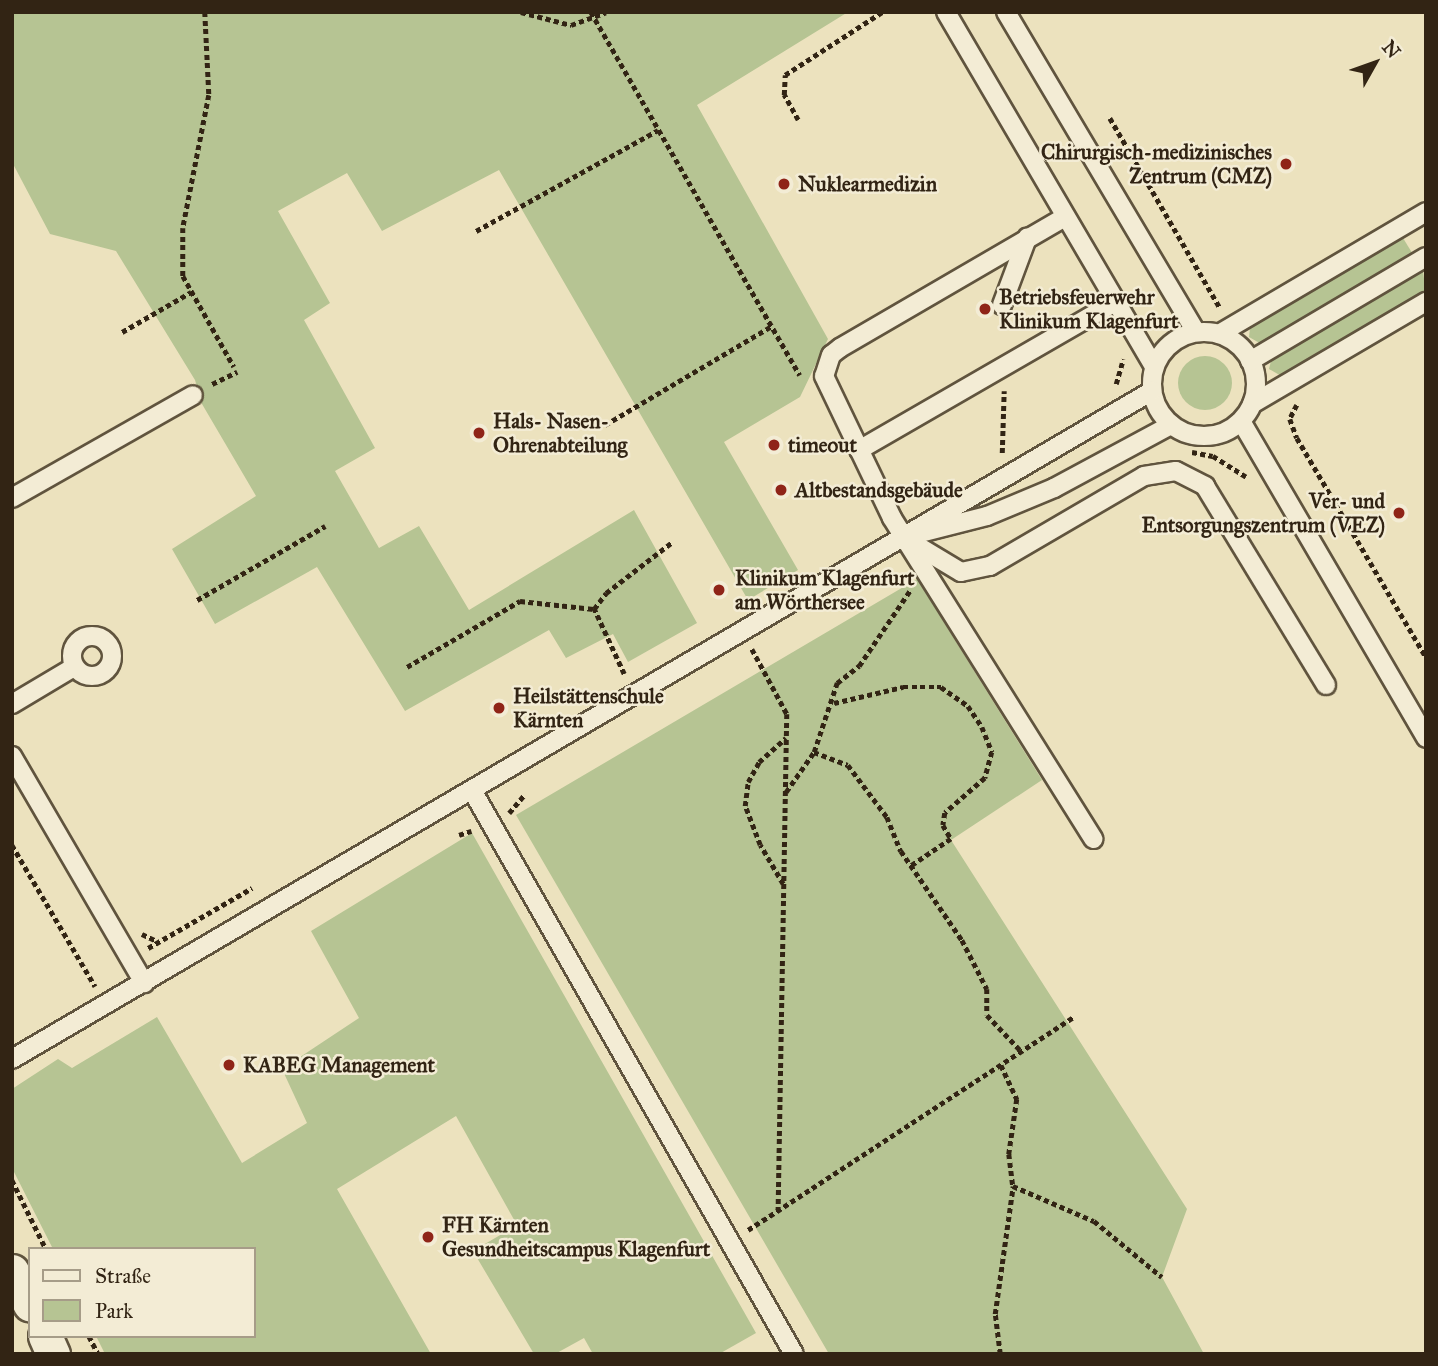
<!DOCTYPE html>
<meta charset="utf-8">
<style>
body{margin:0}
#map{position:relative;width:1438px;height:1366px;overflow:hidden;background:#ece2be;font-family:"IM FELL Great Primer",serif}
div>[style]{position:absolute}
[style*='--x']{left:calc(var(--x)*1px);top:calc(var(--y)*1px);width:calc(var(--w)*1px);rotate:calc(var(--a)*1deg)}
.green>*{inset:0;background:#b6c493}
.round{border-radius:50%}
.path>*{height:4.5px;margin-top:-2.25px;transform-origin:0;background:repeating-linear-gradient(90deg,#322414 0 5px,transparent 0 8.5px)}
.roads{filter:drop-shadow(2px 0 #60543e) drop-shadow(-2px 0 #60543e) drop-shadow(0 2px #60543e) drop-shadow(0 -2px #60543e)}
.lane>*{height:18px;margin:-9px;padding:0 9px;transform-origin:9px;border-radius:9px;background:#f3ecd5}
.lane>.ring{margin:-9px;padding:0;box-sizing:content-box;background:none;border:18px solid #f3ecd5;border-radius:50%}
.street>*{height:33px;margin:-16.5px;padding:0 16.5px;transform-origin:16.5px;border-radius:16.5px;background:#f3ecd5}
.dots>*{width:19px;height:19px;translate:-50% -50%;box-sizing:border-box;border:4px solid #f3ecd5;border-radius:50%}
span{translate:-50% -50%;white-space:nowrap;text-align:center;line-height:1.15;-webkit-text-stroke:5px #f3ecd5;paint-order:stroke}
.poi-label{font-size:21px;color:#322414;font-weight:700}
.right{translate:-100% -50%;text-align:right}
.left{translate:0 -50%;text-align:left}
.frame{position:absolute;inset:0;border:14px solid #322414;pointer-events:none}
.legend{position:absolute;left:28px;top:1247px;width:228px;height:91px;box-sizing:border-box;background:#f3ecd5;border:2px solid #a69c88;margin:0;padding:9px 12px;list-style:none;font-size:21px;color:#322414}
.legend li{display:flex;align-items:center;gap:14px;height:35px}
.legend b{width:35px;border:2px solid #a69c88}
.north{position:absolute;left:1340px;top:28px;width:70px;height:70px;-webkit-text-stroke:5px #f3ecd5;paint-order:stroke;rotate:50deg;font-size:19px;font-weight:700;line-height:28px;text-align:center;color:#322414}
.north::after{content:'';display:block;margin:auto;width:24px;height:32px;background:#322414;clip-path:polygon(50% 0,100% 100%,50% 72%,0 100%)}
</style>
<div id="map">
<div class="green">
<i style="clip-path:polygon(12px 12px,848px 12px,697px 105px,828px 339px,800px 397px,724px 442px,798px 570px,748px 600px,499px 170px,382px 231px,347px 173px,278px 211px,330px 303px,304px 320px,375px 448px,335px 471px,379px 548px,419px 526px,469px 610px,634px 510px,697px 623px,628px 662px,613px 634px,566px 658px,549px 630px,405px 711px,317px 567px,215px 624px,172px 549px,256px 496px,202px 404px,195px 380px,116px 251px,50px 234px,12px 162px)"></i>
<i style="clip-path:polygon(1403px 238px,1414px 256px,1263px 345px,1249px 337px,1250px 328px)"></i>
<i style="clip-path:polygon(1423px 271px,1426px 293px,1283px 377px,1269px 369px,1271px 361px)"></i>
<i class="round" style="left:1178px;top:356px;width:54px;height:54px"></i>
<i style="clip-path:polygon(917px 579px,1042px 780px,951px 840px,1187px 1209px,1162px 1277px,1204px 1354px,829px 1354px,516px 815px)"></i>
<i style="clip-path:polygon(472px 833px,756px 1333px,719px 1354px,593px 1354px,584px 1338px,555px 1354px,534px 1354px,473px 1251px,517px 1225px,456px 1116px,337px 1189px,431px 1354px,105px 1354px,96px 1336px,254px 1336px,254px 1249px,53px 1249px,12px 1168px,12px 1089px,58px 1059px,72px 1068px,157px 1017px,242px 1163px,307px 1123px,282px 1069px,359px 1018px,311px 931px)"></i>
</div>
<div class="path">
<i style="--x:205;--y:12;--w:83;--a:87.2"></i>
<i style="--x:209;--y:95;--w:136;--a:101.1"></i>
<i style="--x:183;--y:228;--w:48;--a:90"></i>
<i style="--x:183;--y:276;--w:104;--a:60.7"></i>
<i style="--x:521;--y:12;--w:52;--a:14.6"></i>
<i style="--x:571;--y:25;--w:37;--a:-20"></i>
<i style="--x:591;--y:12;--w:419;--a:60.1"></i>
<i style="--x:1110;--y:118;--w:220;--a:59.9"></i>
<i style="--x:798;--y:120;--w:29;--a:-119"></i>
<i style="--x:784;--y:95;--w:20;--a:-87"></i>
<i style="--x:785;--y:75;--w:116;--a:-33"></i>
<i style="--x:476;--y:231;--w:208;--a:-29"></i>
<i style="--x:122;--y:332;--w:80;--a:-30.1"></i>
<i style="--x:212;--y:384;--w:28;--a:-26"></i>
<i style="--x:1116;--y:384;--w:26;--a:-74"></i>
<i style="--x:1297;--y:405;--w:16;--a:117"></i>
<i style="--x:1290;--y:419;--w:20;--a:70"></i>
<i style="--x:1297;--y:438;--w:254;--a:59.5"></i>
<i style="--x:605;--y:425;--w:194;--a:-30.7"></i>
<i style="--x:1192;--y:452;--w:21;--a:11"></i>
<i style="--x:1213;--y:456;--w:39;--a:32"></i>
<i style="--x:1002;--y:453;--w:62;--a:-88.2"></i>
<i style="--x:197;--y:600;--w:148;--a:-30"></i>
<i style="--x:752;--y:649;--w:74;--a:61.7"></i>
<i style="--x:787;--y:714;--w:496;--a:91"></i>
<i style="--x:407;--y:667;--w:131;--a:-30.3"></i>
<i style="--x:520;--y:601;--w:74;--a:6.2"></i>
<i style="--x:624;--y:674;--w:72;--a:-114.8"></i>
<i style="--x:594;--y:609;--w:20;--a:-53"></i>
<i style="--x:606;--y:593;--w:82;--a:-37.6"></i>
<i style="--x:834;--y:703;--w:71;--a:-13.1"></i>
<i style="--x:903;--y:687;--w:38;--a:0"></i>
<i style="--x:941;--y:687;--w:33;--a:35"></i>
<i style="--x:968;--y:706;--w:25;--a:56"></i>
<i style="--x:982;--y:727;--w:27;--a:68"></i>
<i style="--x:992;--y:752;--w:27;--a:105"></i>
<i style="--x:985;--y:778;--w:53;--a:138.8"></i>
<i style="--x:945;--y:813;--w:12;--a:99"></i>
<i style="--x:943;--y:825;--w:16;--a:60"></i>
<i style="--x:951;--y:839;--w:48;--a:146"></i>
<i style="--x:814;--y:752;--w:36;--a:21"></i>
<i style="--x:848;--y:765;--w:65;--a:53.1"></i>
<i style="--x:887;--y:817;--w:37;--a:68"></i>
<i style="--x:901;--y:851;--w:108;--a:55.6"></i>
<i style="--x:962;--y:940;--w:55;--a:63"></i>
<i style="--x:987;--y:989;--w:26;--a:90"></i>
<i style="--x:987;--y:1015;--w:51;--a:46.6"></i>
<i style="--x:786;--y:792;--w:49;--a:-55"></i>
<i style="--x:814;--y:752;--w:73;--a:-71.6"></i>
<i style="--x:837;--y:683;--w:28;--a:-38"></i>
<i style="--x:859;--y:666;--w:93;--a:-56"></i>
<i style="--x:509;--y:813;--w:23;--a:-50"></i>
<i style="--x:459;--y:835;--w:13;--a:-18"></i>
<i style="--x:12;--y:845;--w:164;--a:59.5"></i>
<i style="--x:783;--y:884;--w:45;--a:-120.5"></i>
<i style="--x:760;--y:845;--w:42;--a:-111"></i>
<i style="--x:745;--y:806;--w:24;--a:-83"></i>
<i style="--x:748;--y:782;--w:23;--a:-61"></i>
<i style="--x:759;--y:762;--w:36;--a:-42"></i>
<i style="--x:142;--y:934;--w:17;--a:25"></i>
<i style="--x:148;--y:948;--w:120;--a:-30"></i>
<i style="--x:1001;--y:1065;--w:38;--a:65"></i>
<i style="--x:1017;--y:1099;--w:56;--a:98.3"></i>
<i style="--x:1009;--y:1154;--w:32;--a:83"></i>
<i style="--x:1013;--y:1186;--w:88;--a:23.4"></i>
<i style="--x:1094;--y:1221;--w:88;--a:39.5"></i>
<i style="--x:12;--y:1180;--w:77;--a:63.8"></i>
<i style="--x:748;--y:1230;--w:389;--a:-33.2"></i>
<i style="--x:89;--y:1336;--w:20;--a:63"></i>
<i style="--x:1000;--y:1354;--w:40;--a:-97.1"></i>
<i style="--x:995;--y:1314;--w:129;--a:-82"></i>
</div>
<div class="roads">
<div class="lane">
<i style="--x:946;--y:12;--w:411;--a:59.6"></i>
<i style="--x:1006;--y:12;--w:372;--a:59.3"></i>
<i style="--x:1065;--y:217;--w:260;--a:149.8"></i>
<i style="--x:840;--y:348;--w:11;--a:142"></i>
<i style="--x:831;--y:355;--w:22;--a:108"></i>
<i style="--x:824;--y:376;--w:157;--a:64.4"></i>
<i style="--x:892;--y:518;--w:379;--a:57.9"></i>
<i style="--x:1002;--y:305;--w:72;--a:-69.5"></i>
<i class="ring" style="left:1152px;top:332px;width:86px;height:86px"></i>
<i style="--x:1219;--y:334;--w:240;--a:-30.5"></i>
<i style="--x:1250;--y:361;--w:204;--a:-30.6"></i>
<i style="--x:1252;--y:404;--w:202;--a:-30.4"></i>
<i style="--x:1241;--y:421;--w:367;--a:59.7"></i>
<i style="--x:859;--y:450;--w:296;--a:-30"></i>
<i style="--x:12;--y:498;--w:208;--a:-29.6"></i>
<i style="--x:924;--y:532;--w:65;--a:-14.3"></i>
<i style="--x:987;--y:516;--w:73;--a:-22.7"></i>
<i style="--x:1054;--y:488;--w:133;--a:-28.3"></i>
<i style="--x:906;--y:539;--w:64;--a:31"></i>
<i style="--x:961;--y:572;--w:30;--a:-12"></i>
<i style="--x:990;--y:566;--w:178;--a:-30.3"></i>
<i style="--x:1144;--y:476;--w:32;--a:-9"></i>
<i style="--x:1176;--y:471;--w:33;--a:27"></i>
<i style="--x:1205;--y:486;--w:233;--a:58.7"></i>
<i class="ring" style="left:72px;top:636px;width:22px;height:22px"></i>
<i style="--x:12;--y:704;--w:72;--a:-30.8"></i>
<i style="--x:12;--y:756;--w:263;--a:59.8"></i>
<i style="--x:472;--y:790;--w:649;--a:60.28"></i>
<i style="--x:12;--y:1059;--w:1321;--a:-30.37"></i>
</div>
<div class="street">
<i style="--x:12;--y:1271;--w:38;--a:62"></i>
<i style="--x:45;--y:1336;--w:20;--a:66"></i>
</div>
</div>
<div class="dots">
<i style="left:1286px;top:164px;background:#8f2418"></i>
<i style="left:784px;top:184px;background:#8f2418"></i>
<i style="left:985px;top:309px;background:#8f2418"></i>
<i style="left:479px;top:433px;background:#8f2418"></i>
<i style="left:774px;top:445px;background:#8f2418"></i>
<i style="left:781px;top:490px;background:#8f2418"></i>
<i style="left:1399px;top:513px;background:#8f2418"></i>
<i style="left:719px;top:590px;background:#8f2418"></i>
<i style="left:499px;top:708px;background:#8f2418"></i>
<i style="left:229px;top:1065px;background:#8f2418"></i>
<i style="left:428px;top:1237px;background:#8f2418"></i>
</div>
<div class="poi-label">
<span class="right" style="left:1272px;top:164px">Chirurgisch-medizinisches<br>Zentrum (CMZ)</span>
<span class="left" style="left:798px;top:184px">Nuklearmedizin</span>
<span class="left" style="left:999px;top:309px">Betriebsfeuerwehr<br>Klinikum Klagenfurt</span>
<span class="left" style="left:493px;top:433px">Hals- Nasen-<br>Ohrenabteilung</span>
<span class="left" style="left:788px;top:445px">timeout</span>
<span class="left" style="left:795px;top:490px">Altbestandsgebäude</span>
<span class="right" style="left:1385px;top:513px">Ver- und<br>Entsorgungszentrum (VEZ)</span>
<span class="left" style="left:735px;top:590px">Klinikum Klagenfurt<br>am Wörthersee</span>
<span class="left" style="left:513px;top:708px">Heilstättenschule<br>Kärnten</span>
<span class="left" style="left:243px;top:1065px">KABEG Management</span>
<span class="left" style="left:442px;top:1237px">FH Kärnten<br>Gesundheitscampus Klagenfurt</span>
</div>
<div class="frame"></div>
<ul class="legend">
<li><b style="height:9px;background:#f3ecd5"></b>Straße</li>
<li><b style="height:19px;background:#b6c493"></b>Park</li>
</ul>
<div class="north">N</div>
</div>
